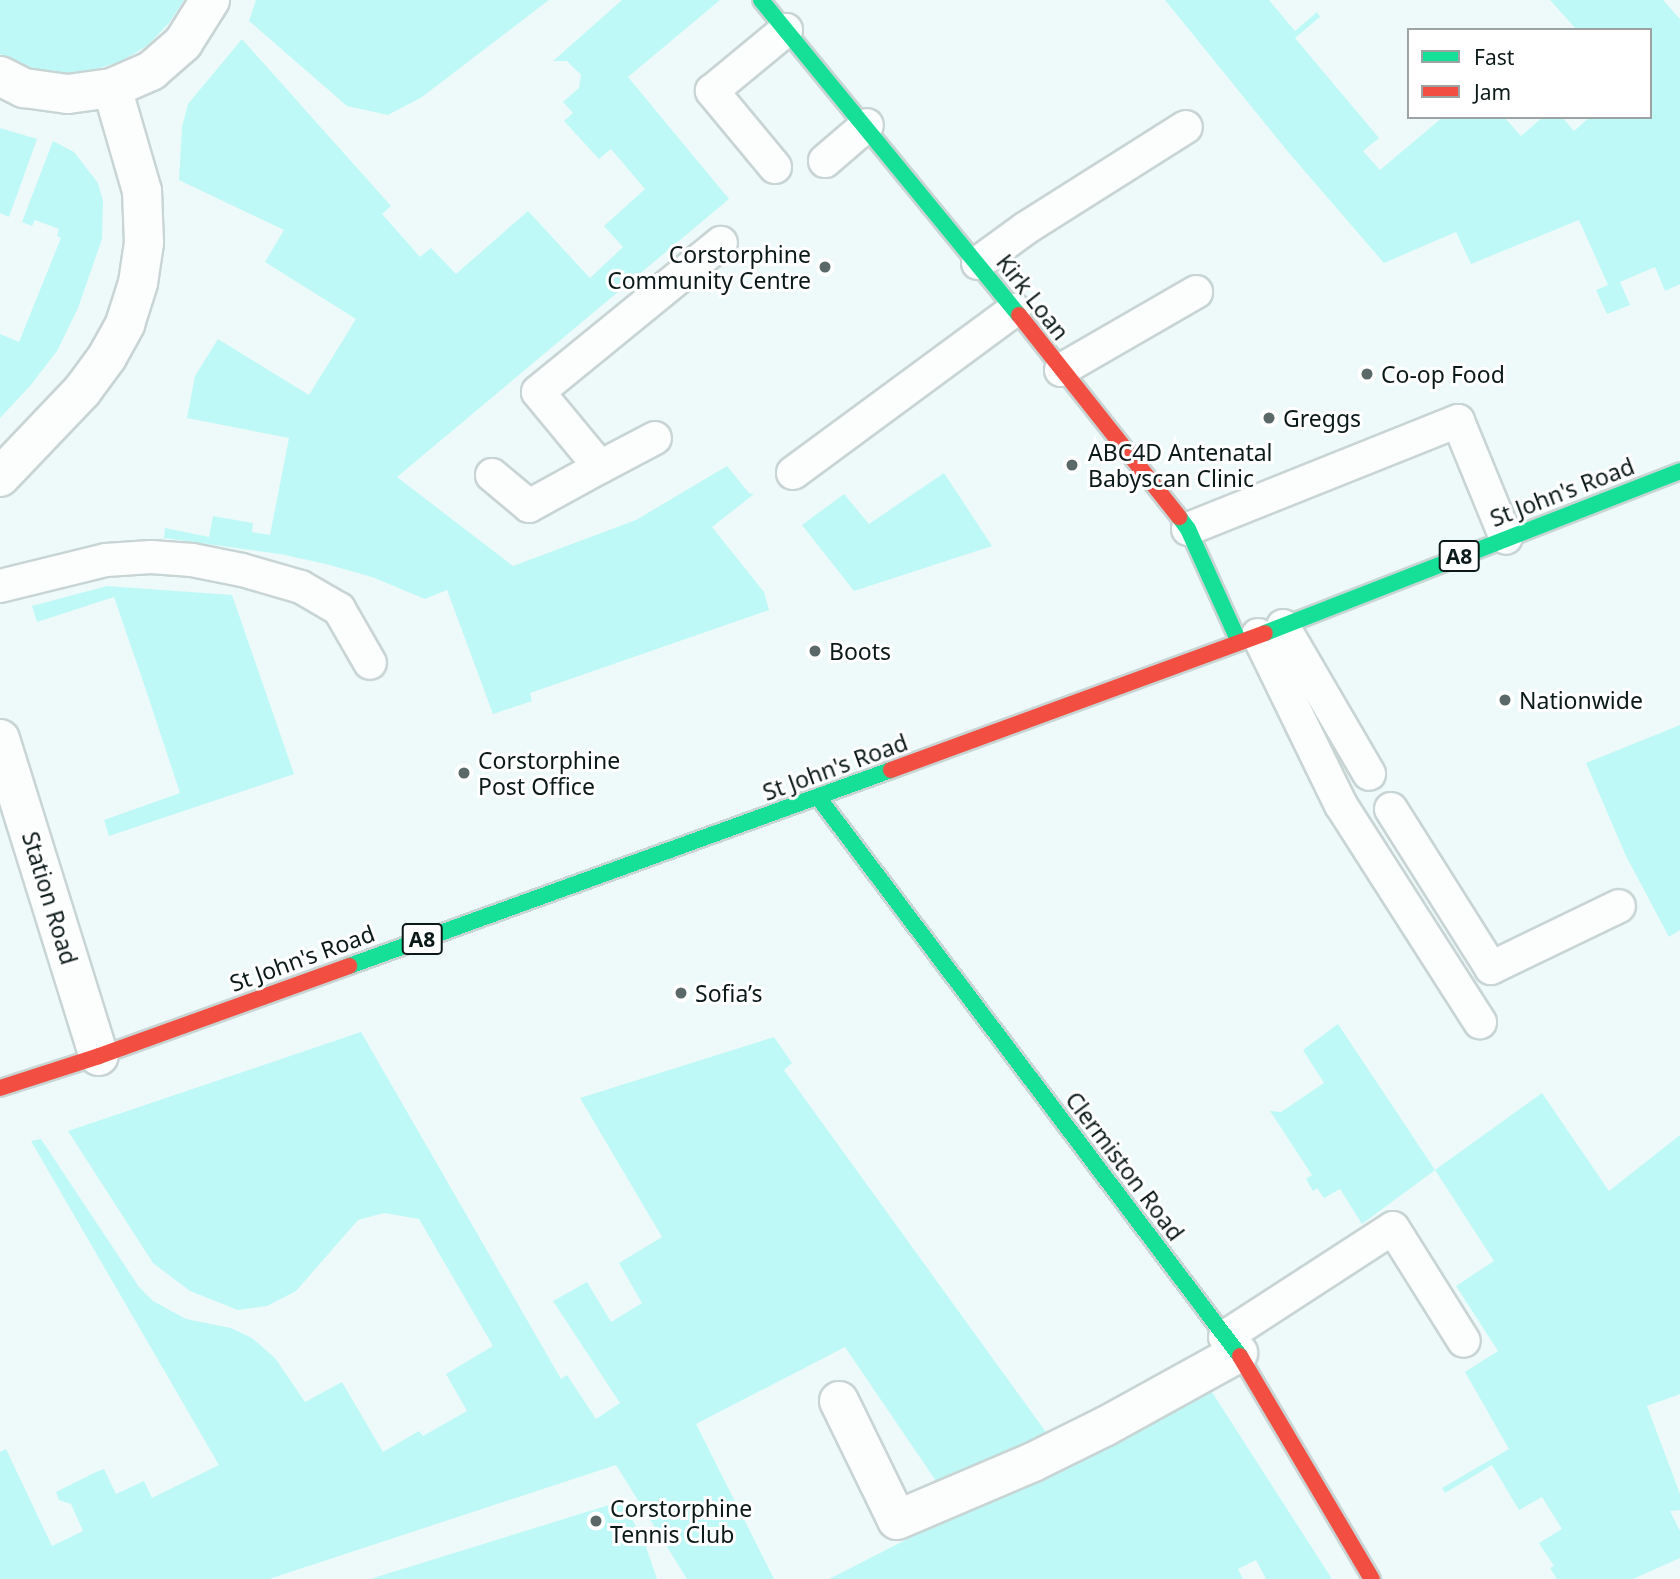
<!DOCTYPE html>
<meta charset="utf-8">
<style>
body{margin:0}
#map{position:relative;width:1680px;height:1579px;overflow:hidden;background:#eefaf9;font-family:"Noto Sans",sans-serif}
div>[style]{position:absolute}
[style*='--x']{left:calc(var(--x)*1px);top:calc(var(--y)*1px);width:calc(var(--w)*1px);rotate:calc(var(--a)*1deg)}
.green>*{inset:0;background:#bef9f7}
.roads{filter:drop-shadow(2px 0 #c8d5d4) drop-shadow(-2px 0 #c8d5d4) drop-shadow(0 2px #c8d5d4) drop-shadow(0 -2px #c8d5d4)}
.lane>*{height:32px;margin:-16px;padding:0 16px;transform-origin:16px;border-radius:16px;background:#fcfefe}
.street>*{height:38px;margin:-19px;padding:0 19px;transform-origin:19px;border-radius:19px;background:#fcfefe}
.fast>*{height:16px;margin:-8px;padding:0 8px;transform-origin:8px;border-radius:8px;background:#16e098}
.jam>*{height:16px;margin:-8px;padding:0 8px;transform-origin:8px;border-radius:8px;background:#f24e42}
.dots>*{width:19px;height:19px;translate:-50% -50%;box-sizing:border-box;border:4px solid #fff;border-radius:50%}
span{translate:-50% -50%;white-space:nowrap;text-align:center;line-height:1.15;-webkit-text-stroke:6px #fff;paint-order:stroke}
.shield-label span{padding:2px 5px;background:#fff;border:2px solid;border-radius:5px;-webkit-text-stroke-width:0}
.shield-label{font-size:21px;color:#0b1918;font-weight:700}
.poi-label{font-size:23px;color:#0b1918}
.right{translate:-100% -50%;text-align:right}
.left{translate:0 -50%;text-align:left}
.street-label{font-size:23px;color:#0b1918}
.legend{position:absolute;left:1407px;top:28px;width:245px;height:91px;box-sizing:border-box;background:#fff;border:2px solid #9da3a3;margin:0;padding:9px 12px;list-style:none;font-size:21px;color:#0b1918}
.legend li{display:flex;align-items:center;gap:14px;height:35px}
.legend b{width:35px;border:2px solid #9da3a3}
</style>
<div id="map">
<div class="green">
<i style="clip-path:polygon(0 0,184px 0,169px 23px,148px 45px,122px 61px,93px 70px,62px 73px,32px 68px,0 54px)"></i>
<i style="clip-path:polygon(256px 0,549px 0,422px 97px,388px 115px,347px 106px,249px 21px)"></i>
<i style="clip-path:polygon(622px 0,720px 0,628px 77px,729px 199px,397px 477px,513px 566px,636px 520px,727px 466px,749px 493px,754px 494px,712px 527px,764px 592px,769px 610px,530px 693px,532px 701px,493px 714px,447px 590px,425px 599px,372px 577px,326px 564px,280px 554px,164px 538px,165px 528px,209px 537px,213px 516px,253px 523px,252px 532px,270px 535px,289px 438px,187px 418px,195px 376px,218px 339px,309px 395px,356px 319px,265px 262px,284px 230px,179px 180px,182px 127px,188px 104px,242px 39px,391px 206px,382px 214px,420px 257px,431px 248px,456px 274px,528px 211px,590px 278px,623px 247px,604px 226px,645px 189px,611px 149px,599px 159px,564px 121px,573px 113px,563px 102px,579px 88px,581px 75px,567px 61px,553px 61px)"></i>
<i style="clip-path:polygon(1165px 0,1269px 0,1295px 31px,1317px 12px,1320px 17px,1295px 38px,1379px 138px,1363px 151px,1380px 170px,1443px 117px,1504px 117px,1521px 136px,1543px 117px,1562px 117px,1574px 131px,1590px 117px,1650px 117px,1650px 30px,1577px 30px,1550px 0,1663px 0,1680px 19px,1680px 284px,1665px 291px,1655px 267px,1620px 282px,1630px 305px,1607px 314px,1596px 290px,1608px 285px,1579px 220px,1471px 264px,1456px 232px,1384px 263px,1289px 153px)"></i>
<i style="clip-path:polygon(0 128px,37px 139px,9px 217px,0 213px)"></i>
<i style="clip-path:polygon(53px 141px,74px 152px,98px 183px,103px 201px,102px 239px,78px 308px,57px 351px,30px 386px,0 418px,0 334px,19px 342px,61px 238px,57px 236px,59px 229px,35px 220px,32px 226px,22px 222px)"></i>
<i style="clip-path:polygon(944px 473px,992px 546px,854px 591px,802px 525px,844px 494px,869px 524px)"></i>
<i style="clip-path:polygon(107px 586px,232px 595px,294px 774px,109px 836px,104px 820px,180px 793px,146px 690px,114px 597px,37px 622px,32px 606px)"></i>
<i style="clip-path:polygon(1680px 725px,1680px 930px,1669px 937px,1626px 856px,1586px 763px)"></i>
<i style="clip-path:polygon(1338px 1024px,1435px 1170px,1542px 1093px,1609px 1191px,1680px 1135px,1680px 1394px,1647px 1406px,1680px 1494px,1680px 1510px,1670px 1511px,1680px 1531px,1680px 1558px,1633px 1579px,1557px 1579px,1550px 1568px,1554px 1566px,1539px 1543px,1562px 1529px,1542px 1497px,1519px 1510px,1492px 1465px,1445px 1493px,1442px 1488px,1509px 1449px,1465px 1372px,1498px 1351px,1456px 1286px,1494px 1261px,1435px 1170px,1362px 1224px,1340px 1189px,1324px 1198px,1317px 1188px,1313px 1191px,1306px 1179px,1312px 1175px,1270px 1111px,1281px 1112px,1324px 1083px,1303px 1050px)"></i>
<i style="clip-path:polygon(361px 1032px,561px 1379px,567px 1375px,596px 1419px,620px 1403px,553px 1301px,587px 1282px,611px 1322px,642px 1303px,619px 1263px,662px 1237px,580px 1098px,774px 1037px,792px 1063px,784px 1070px,1051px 1439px,1039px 1445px,1034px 1439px,936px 1481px,845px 1347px,696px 1424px,774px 1579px,687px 1579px,616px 1465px,269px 1579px,0 1579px,0 1452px,6px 1449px,52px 1546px,83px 1531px,71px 1504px,59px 1500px,56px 1492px,96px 1472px,104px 1469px,116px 1494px,144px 1481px,152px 1498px,219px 1465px,31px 1141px,41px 1139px,139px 1287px,153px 1301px,186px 1319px,231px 1328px,252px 1338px,275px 1358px,305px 1402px,342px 1382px,383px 1452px,419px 1431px,423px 1436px,467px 1411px,446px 1374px,493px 1346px,419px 1219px,384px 1213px,358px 1220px,296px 1291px,267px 1306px,238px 1310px,190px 1291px,153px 1263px,68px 1131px)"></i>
<i style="clip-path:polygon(1208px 1386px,1332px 1579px,1266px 1579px,1256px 1560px,1238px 1569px,1243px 1579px,829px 1579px)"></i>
<i style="clip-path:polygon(622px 1501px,644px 1541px,657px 1579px,370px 1579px)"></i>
</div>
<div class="roads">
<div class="lane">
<i style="--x:825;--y:161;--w:55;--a:-40.6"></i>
<i style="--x:775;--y:167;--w:99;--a:-129.7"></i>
<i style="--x:712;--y:91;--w:96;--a:-39.5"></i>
<i style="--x:978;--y:263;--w:59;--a:-36.1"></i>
<i style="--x:1026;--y:228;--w:189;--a:-32.3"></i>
<i style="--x:1061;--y:370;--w:156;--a:-30"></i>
<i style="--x:600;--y:467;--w:62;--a:-27.8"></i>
<i style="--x:793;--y:473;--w:275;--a:-36.4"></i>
<i style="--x:492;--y:475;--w:48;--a:40"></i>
<i style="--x:529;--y:506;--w:81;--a:-28.8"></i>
<i style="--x:600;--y:467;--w:97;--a:-129.6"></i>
<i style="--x:538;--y:392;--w:236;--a:-39.2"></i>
<i style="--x:1188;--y:529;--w:291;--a:-21.8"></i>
<i style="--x:1458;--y:421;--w:126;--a:67.7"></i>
<i style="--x:0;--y:586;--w:109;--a:-13.8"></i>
<i style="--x:106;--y:560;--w:45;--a:-3.8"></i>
<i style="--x:151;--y:557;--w:41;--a:4.2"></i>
<i style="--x:192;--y:560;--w:51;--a:11.3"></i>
<i style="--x:242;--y:570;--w:61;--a:16.1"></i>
<i style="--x:301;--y:587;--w:44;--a:30.1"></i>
<i style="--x:339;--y:609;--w:62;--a:60.1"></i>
<i style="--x:1283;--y:626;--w:171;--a:59.8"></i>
<i style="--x:1258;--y:635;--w:189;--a:64"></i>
<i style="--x:1341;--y:805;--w:258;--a:57.4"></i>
<i style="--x:1391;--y:809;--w:188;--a:57.8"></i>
<i style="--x:1491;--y:968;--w:142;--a:-25.8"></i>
<i style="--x:1225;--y:1337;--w:200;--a:-33"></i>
<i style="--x:1393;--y:1228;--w:133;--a:57.9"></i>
</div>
<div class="street">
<i style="--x:0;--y:76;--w:27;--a:27"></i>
<i style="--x:24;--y:88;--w:44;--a:7.8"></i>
<i style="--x:68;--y:94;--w:44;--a:-7.8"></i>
<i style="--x:112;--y:88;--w:43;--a:-23.6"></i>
<i style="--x:151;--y:71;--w:43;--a:-41.2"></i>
<i style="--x:183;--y:43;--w:51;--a:-57.9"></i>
<i style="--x:0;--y:477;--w:119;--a:-46.4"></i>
<i style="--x:82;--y:391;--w:42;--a:-53.7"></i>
<i style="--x:107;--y:357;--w:38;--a:-61"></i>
<i style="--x:125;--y:324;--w:43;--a:-72.4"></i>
<i style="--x:138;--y:283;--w:40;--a:-81.5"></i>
<i style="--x:144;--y:243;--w:52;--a:-92.2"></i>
<i style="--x:142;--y:191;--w:107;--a:-106.2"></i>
<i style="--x:0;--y:739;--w:332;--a:72.7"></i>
<i style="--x:839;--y:1401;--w:132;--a:64"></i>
<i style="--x:897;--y:1520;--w:148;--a:-23.1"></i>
<i style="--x:1033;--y:1462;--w:81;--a:-26.3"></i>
<i style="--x:1106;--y:1426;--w:151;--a:-28.9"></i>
</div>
<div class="fast">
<i style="--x:761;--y:0;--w:407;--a:50.7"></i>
<i style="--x:1179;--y:517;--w:15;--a:53"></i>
<i style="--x:1188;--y:529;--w:124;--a:65.7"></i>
<i style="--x:1265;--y:633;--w:445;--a:-21.3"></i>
<i style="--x:818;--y:797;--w:700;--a:52.95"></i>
<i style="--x:349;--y:966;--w:576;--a:-19.88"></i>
</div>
<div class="jam">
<i style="--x:1019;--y:315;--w:258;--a:51.6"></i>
<i style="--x:891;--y:770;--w:398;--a:-20.1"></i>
<i style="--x:0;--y:1088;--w:104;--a:-17.9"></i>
<i style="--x:99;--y:1056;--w:266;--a:-19.8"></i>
<i style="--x:1240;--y:1356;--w:259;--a:59.4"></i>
</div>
</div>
<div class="dots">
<i style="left:825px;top:267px;background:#5a6867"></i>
<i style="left:1367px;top:374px;background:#5a6867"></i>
<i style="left:1269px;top:418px;background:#5a6867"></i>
<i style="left:1072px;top:465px;background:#5a6867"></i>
<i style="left:815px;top:651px;background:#5a6867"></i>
<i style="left:1505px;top:700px;background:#5a6867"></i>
<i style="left:464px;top:773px;background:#5a6867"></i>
<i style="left:681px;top:993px;background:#5a6867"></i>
<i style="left:596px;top:1521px;background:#5a6867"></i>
</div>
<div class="shield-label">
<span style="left:1459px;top:556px">A8</span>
<span style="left:422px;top:939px">A8</span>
</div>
<div class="poi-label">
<span class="right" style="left:811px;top:267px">Corstorphine<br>Community Centre</span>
<span class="left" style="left:1381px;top:374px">Co-op Food</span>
<span class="left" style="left:1283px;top:418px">Greggs</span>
<span class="left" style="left:1088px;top:465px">ABC4D Antenatal<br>Babyscan Clinic</span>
<span class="left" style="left:829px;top:651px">Boots</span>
<span class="left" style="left:1519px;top:700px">Nationwide</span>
<span class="left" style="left:478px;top:773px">Corstorphine<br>Post Office</span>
<span class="left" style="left:695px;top:993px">Sofia’s</span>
<span class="left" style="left:610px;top:1521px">Corstorphine<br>Tennis Club</span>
</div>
<div class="street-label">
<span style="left:1033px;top:297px;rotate:52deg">Kirk Loan</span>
<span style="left:1562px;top:492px;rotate:-21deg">St John's Road</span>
<span style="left:835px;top:767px;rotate:-20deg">St John's Road</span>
<span style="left:50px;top:898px;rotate:73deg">Station Road</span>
<span style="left:302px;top:958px;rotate:-20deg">St John's Road</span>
<span style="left:1125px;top:1166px;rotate:53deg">Clermiston Road</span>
</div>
<ul class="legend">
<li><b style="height:9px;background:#16e098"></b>Fast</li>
<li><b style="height:9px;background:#f24e42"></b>Jam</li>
</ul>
</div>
